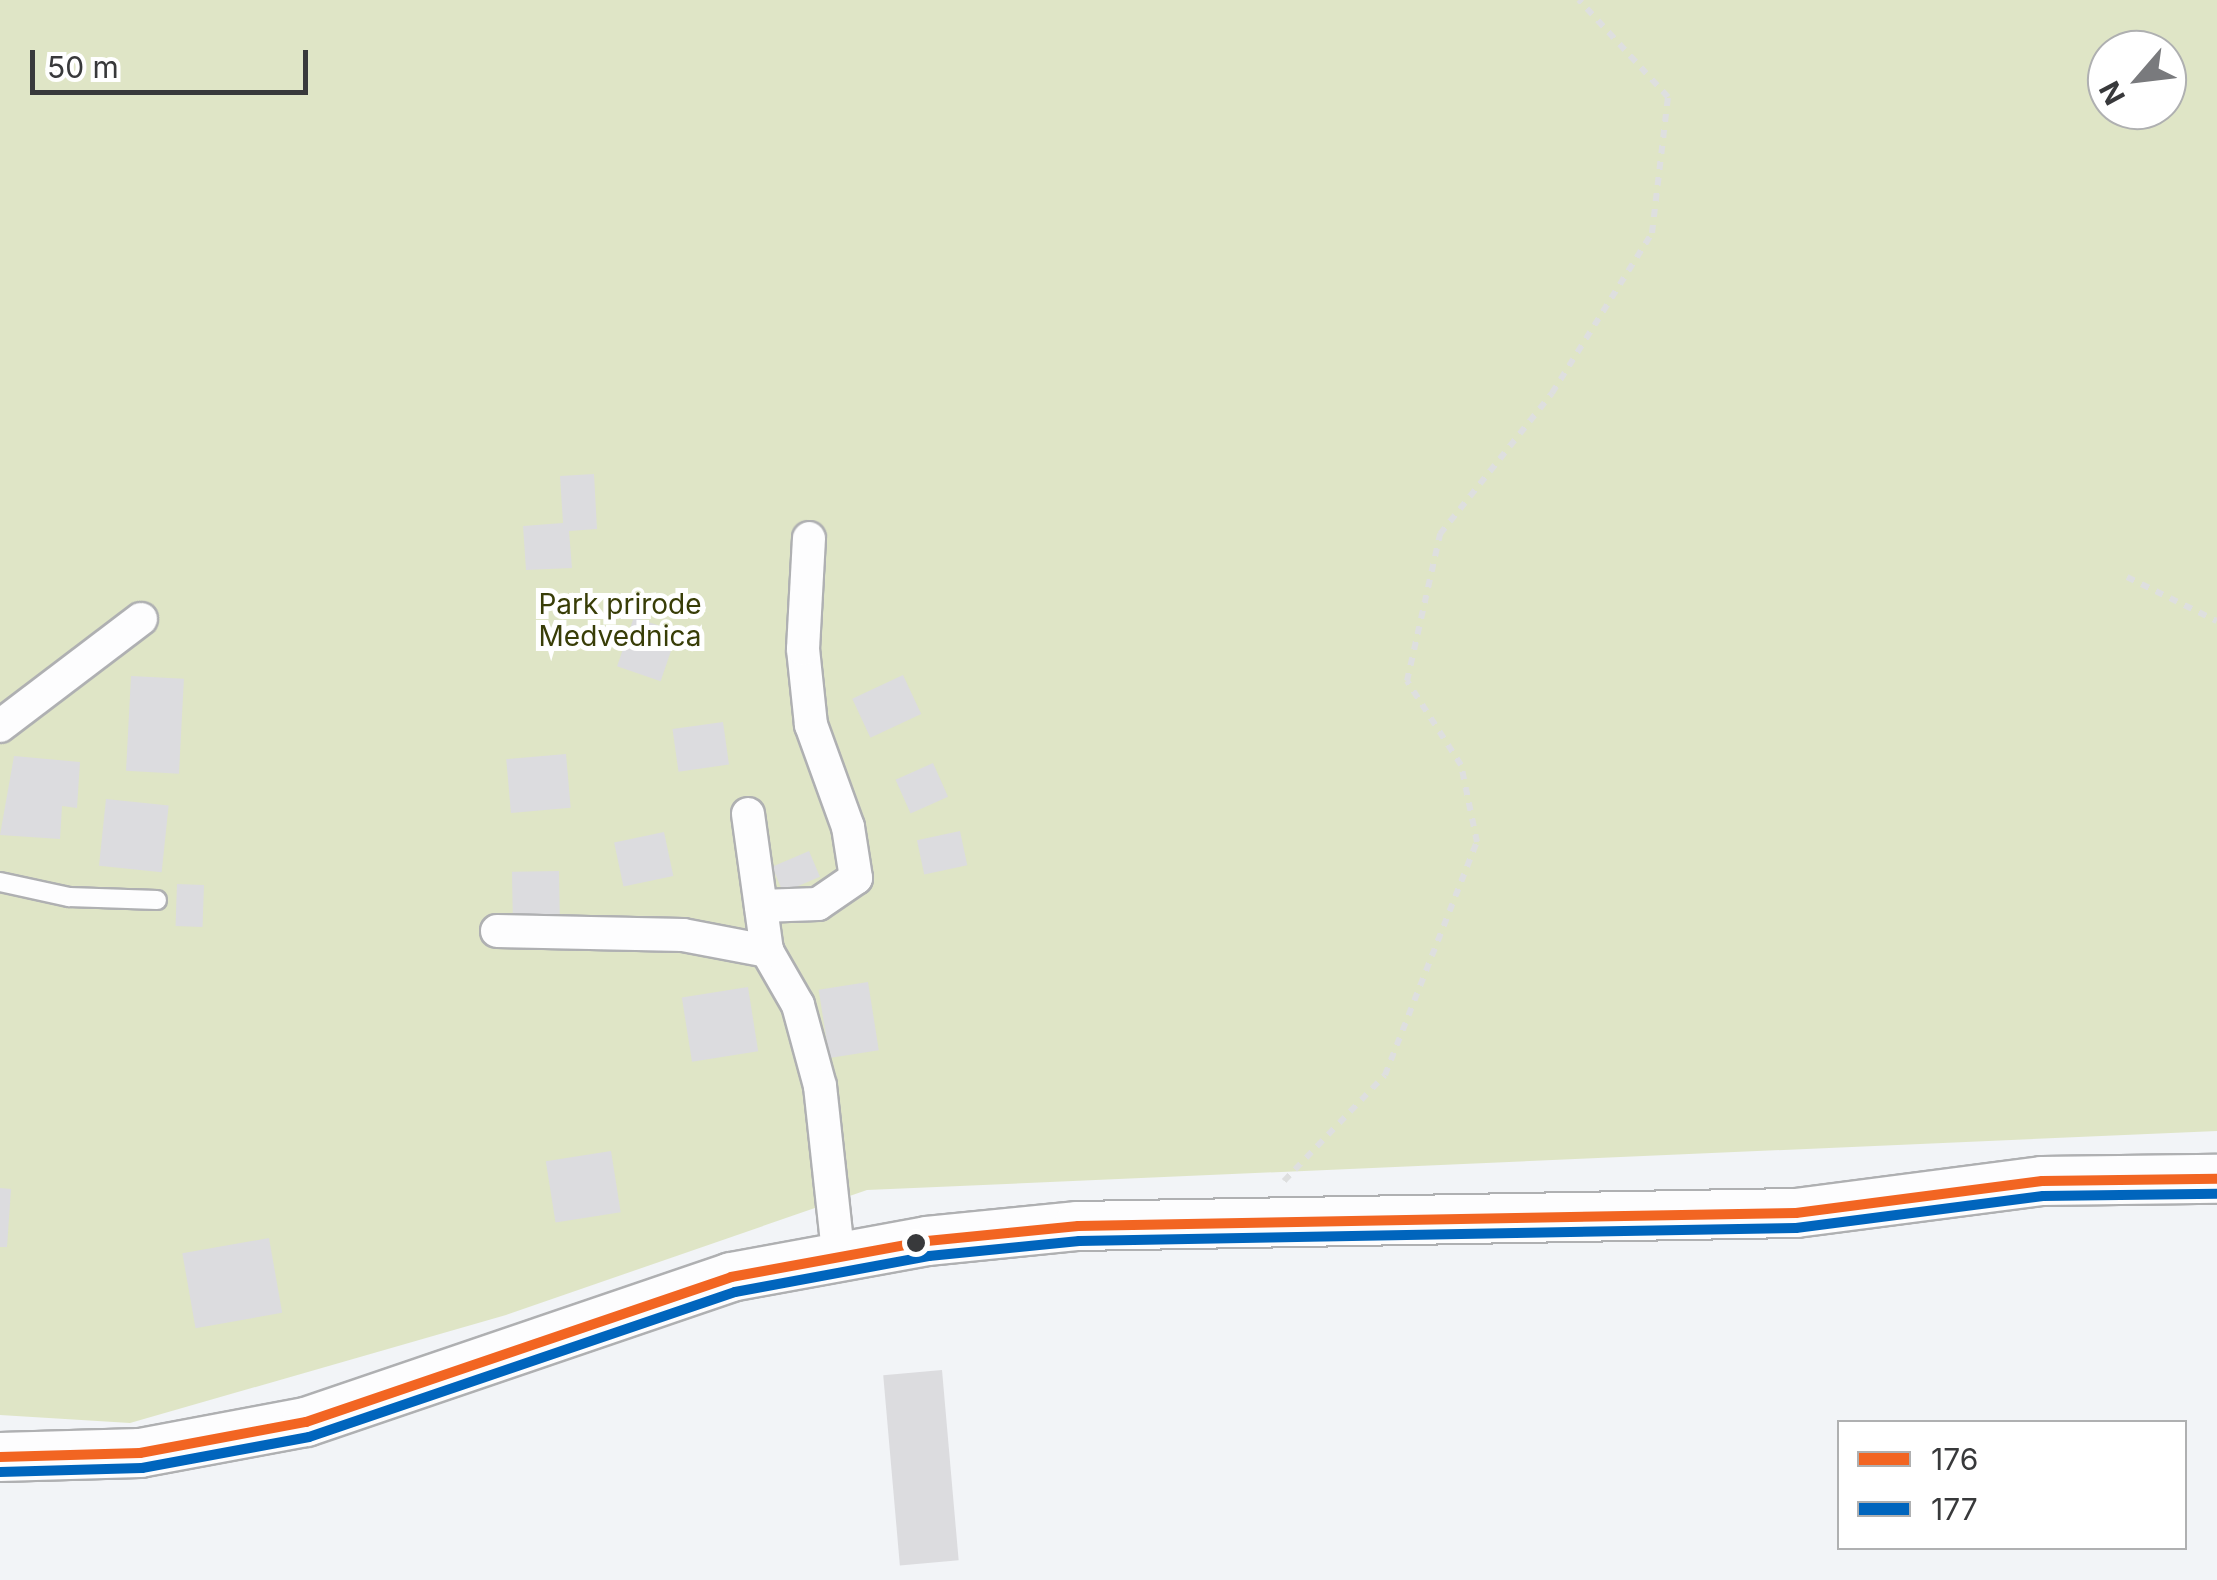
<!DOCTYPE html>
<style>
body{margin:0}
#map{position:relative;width:2217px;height:1580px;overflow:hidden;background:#f2f4f7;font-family:Inter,sans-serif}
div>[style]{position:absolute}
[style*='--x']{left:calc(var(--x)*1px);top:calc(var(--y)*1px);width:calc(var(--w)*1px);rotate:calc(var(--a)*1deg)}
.green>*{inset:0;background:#dfe5c6}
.building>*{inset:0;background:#dcdcdf;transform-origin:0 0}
.path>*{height:6px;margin-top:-3px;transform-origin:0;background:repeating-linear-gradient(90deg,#dedfdf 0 8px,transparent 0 16px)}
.roads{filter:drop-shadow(2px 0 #afb0b2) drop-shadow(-2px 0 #afb0b2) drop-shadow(0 2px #afb0b2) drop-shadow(0 -2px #afb0b2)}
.service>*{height:18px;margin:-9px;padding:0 9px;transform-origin:9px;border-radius:9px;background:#fdfdfe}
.minor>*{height:32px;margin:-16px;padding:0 16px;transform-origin:16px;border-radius:16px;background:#fdfdfe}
.secondary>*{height:48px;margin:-24px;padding:0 24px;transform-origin:24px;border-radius:24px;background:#fdfdfe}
.bus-1>*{height:10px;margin:-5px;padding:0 5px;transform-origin:5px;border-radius:5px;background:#f26522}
.bus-2>*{height:10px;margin:-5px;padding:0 5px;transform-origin:5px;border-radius:5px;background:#0065bd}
.dots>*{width:28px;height:28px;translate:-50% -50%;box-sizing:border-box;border:5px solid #fff;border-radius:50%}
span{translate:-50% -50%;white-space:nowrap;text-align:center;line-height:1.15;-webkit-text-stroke:10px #fff;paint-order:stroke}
.park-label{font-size:28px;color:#383d07}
.legend{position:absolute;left:1837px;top:1420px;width:350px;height:130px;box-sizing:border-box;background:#fff;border:2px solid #afb0b1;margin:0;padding:12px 18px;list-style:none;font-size:30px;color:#38393b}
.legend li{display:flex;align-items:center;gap:20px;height:50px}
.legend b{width:50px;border:2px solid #afb0b1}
.north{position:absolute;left:2087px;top:30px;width:100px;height:100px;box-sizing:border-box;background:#fff;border:2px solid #afb0b1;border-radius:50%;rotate:242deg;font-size:28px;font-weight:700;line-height:40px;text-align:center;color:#38393b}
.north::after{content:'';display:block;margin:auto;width:35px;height:45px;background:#797a7d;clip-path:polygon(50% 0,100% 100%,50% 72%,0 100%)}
.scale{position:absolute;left:30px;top:50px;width:278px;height:45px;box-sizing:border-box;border:5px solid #38393b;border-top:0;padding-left:12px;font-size:30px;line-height:35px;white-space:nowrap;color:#38393b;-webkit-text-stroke:8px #fff;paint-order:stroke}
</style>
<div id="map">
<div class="green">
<i style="clip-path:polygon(evenodd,0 0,2217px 0,2217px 1131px,867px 1190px,506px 1315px,130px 1423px,0 1415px,0 0,2107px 50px,2167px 50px,2167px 110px,2107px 110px,2107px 50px)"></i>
</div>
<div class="building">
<i style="clip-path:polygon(594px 474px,597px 529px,569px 531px,572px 568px,526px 570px,523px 526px,563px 523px,560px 476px)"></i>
<i style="left:634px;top:617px;width:46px;height:52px;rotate:19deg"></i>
<i style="left:903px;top:675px;width:43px;height:56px;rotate:65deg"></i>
<i style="left:131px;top:676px;width:53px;height:95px;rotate:3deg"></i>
<i style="left:723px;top:722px;width:43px;height:51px;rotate:82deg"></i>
<i style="left:566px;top:754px;width:54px;height:60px;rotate:85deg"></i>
<i style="clip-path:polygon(14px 756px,80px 762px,77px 808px,62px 806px,60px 839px,0 835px)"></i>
<i style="left:933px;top:763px;width:37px;height:41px;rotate:66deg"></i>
<i style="left:106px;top:799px;width:63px;height:67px;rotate:6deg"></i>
<i style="left:960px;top:831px;width:35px;height:44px;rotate:78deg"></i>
<i style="left:664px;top:832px;width:45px;height:51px;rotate:78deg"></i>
<i style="left:809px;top:851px;width:28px;height:40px;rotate:67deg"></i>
<i style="left:559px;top:871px;width:44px;height:47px;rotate:89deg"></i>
<i style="left:177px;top:884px;width:27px;height:42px;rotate:2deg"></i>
<i style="left:868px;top:982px;width:69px;height:50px;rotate:81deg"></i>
<i style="left:748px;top:987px;width:65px;height:67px;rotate:81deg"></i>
<i style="left:611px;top:1151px;width:62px;height:66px;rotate:81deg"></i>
<i style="clip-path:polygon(0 1188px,11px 1189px,7px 1247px,0 1247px)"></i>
<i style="left:269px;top:1238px;width:76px;height:88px;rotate:80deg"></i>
<i style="left:942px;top:1370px;width:191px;height:59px;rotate:85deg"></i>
</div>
<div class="path">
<i style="--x:2127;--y:577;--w:100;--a:26.1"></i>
<i style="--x:1284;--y:1181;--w:146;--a:-46.4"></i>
<i style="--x:1385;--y:1075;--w:251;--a:-68.5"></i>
<i style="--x:1477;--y:842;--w:79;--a:-101.7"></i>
<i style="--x:1461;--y:765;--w:100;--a:-122.7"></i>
<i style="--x:1407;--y:681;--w:151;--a:-77.3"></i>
<i style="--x:1440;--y:534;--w:180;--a:-51.5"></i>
<i style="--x:1552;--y:393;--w:189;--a:-58"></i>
<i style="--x:1652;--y:233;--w:137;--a:-83.3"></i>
<i style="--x:1668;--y:97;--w:132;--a:-132.5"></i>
</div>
<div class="roads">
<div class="service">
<i style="--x:0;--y:882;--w:71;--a:12.3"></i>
<i style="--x:69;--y:897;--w:88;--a:2"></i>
</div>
<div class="minor">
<i style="--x:0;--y:726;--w:177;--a:-37.2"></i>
<i style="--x:748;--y:814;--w:138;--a:82.1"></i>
<i style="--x:767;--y:951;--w:62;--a:60.1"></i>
<i style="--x:798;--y:1005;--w:84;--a:74.8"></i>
<i style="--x:820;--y:1086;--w:168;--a:83.8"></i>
<i style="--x:761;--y:906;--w:57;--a:-2"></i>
<i style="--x:818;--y:904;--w:46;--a:-34.4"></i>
<i style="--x:856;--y:878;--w:52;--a:-98.9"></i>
<i style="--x:848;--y:827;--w:109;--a:-109.9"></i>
<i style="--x:811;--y:725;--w:76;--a:-96"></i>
<i style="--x:803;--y:649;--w:111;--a:-86.9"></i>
<i style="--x:497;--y:931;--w:186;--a:1.2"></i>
<i style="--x:683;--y:935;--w:86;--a:10.8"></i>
</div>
<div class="secondary">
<i style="--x:0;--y:1457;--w:140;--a:-1.6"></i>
<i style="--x:140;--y:1453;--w:169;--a:-10.6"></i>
<i style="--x:306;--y:1422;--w:449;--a:-18.8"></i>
<i style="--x:731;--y:1277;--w:199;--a:-10.4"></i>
<i style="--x:927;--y:1241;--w:152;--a:-5.7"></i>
<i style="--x:1078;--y:1226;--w:718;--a:-1.04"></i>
<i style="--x:1796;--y:1213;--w:248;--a:-7.4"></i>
<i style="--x:2042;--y:1181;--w:175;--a:-0.7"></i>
</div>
</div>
<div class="bus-1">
<i style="--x:0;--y:1457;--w:140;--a:-1.6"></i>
<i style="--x:140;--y:1453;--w:169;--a:-10.6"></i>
<i style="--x:306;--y:1422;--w:449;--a:-18.8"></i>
<i style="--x:731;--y:1277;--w:199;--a:-10.4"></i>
<i style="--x:927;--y:1241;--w:152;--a:-5.7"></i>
<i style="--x:1078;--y:1226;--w:718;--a:-1.04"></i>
<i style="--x:1796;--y:1213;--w:248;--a:-7.4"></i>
<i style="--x:2042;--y:1181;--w:175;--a:-0.7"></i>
</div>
<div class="bus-2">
<i style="--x:0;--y:1472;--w:142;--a:-1.6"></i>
<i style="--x:142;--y:1468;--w:170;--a:-10.5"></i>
<i style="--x:309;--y:1437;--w:450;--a:-18.8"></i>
<i style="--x:735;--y:1292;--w:197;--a:-10.5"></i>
<i style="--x:929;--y:1256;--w:151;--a:-5.7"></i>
<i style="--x:1079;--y:1241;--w:717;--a:-1.04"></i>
<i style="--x:1796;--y:1228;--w:249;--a:-7.4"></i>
<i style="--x:2043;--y:1196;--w:174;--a:-0.7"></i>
</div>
<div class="dots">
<i style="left:916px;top:1243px;background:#38393b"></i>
</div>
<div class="park-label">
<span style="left:620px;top:620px">Park prirode<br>Medvednica</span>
</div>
<ul class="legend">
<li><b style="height:12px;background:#f26522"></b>176</li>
<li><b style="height:12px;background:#0065bd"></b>177</li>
</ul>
<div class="north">N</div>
<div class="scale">50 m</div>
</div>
